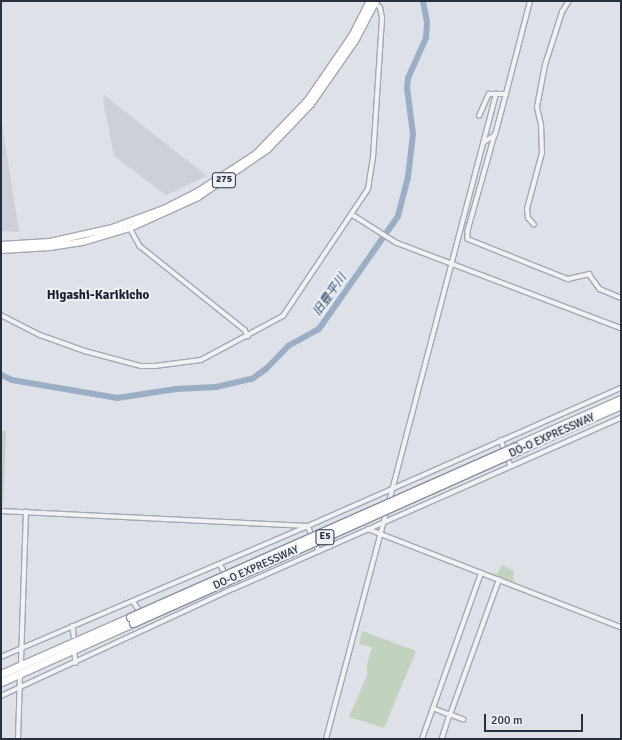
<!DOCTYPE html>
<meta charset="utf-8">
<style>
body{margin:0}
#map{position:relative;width:622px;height:740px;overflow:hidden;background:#dee1e7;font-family:Signika,"Noto Sans JP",sans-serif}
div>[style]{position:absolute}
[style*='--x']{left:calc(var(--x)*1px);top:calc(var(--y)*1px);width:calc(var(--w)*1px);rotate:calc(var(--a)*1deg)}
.built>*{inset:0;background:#ccd0d9}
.green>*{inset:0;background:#c3d1bf}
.river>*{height:6px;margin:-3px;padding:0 3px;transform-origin:3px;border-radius:3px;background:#9aaec6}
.roads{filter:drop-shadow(1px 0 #a4a8b1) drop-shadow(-1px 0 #a4a8b1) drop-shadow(0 1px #a4a8b1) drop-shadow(0 -1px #a4a8b1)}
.minor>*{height:3.5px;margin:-1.75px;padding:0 1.75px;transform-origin:1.75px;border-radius:1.75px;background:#f1f2f6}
.trunk>*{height:6px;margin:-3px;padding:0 3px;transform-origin:3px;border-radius:3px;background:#fff}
.motorway>*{height:7px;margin:-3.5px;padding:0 3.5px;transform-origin:3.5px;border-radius:3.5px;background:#fff}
.bridges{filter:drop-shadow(1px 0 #868e9d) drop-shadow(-1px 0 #868e9d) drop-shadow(0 1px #868e9d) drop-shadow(0 -1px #868e9d)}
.motorway-bridge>*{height:7px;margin:-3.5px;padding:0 3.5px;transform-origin:3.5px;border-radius:3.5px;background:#fff}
span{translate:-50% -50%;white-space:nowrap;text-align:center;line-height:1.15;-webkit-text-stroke:4px #edf0f5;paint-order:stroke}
.shield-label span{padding:1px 3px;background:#edf0f5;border:1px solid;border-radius:3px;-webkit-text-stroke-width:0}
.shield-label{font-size:10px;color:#282f3d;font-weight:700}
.street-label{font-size:11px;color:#282f3d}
.water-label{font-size:12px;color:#344d70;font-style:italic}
.quarter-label{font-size:13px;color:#1a202e;font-weight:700}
.frame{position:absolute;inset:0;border:2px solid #282f3d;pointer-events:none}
.scale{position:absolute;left:484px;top:714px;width:99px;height:18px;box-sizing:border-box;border:2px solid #282f3d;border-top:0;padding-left:5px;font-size:12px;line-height:14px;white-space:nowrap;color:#282f3d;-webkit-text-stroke:3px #edf0f5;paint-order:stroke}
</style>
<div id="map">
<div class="built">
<i style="clip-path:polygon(104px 95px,207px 176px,166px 195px,114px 156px,103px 100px)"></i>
<i style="clip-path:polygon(1px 118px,19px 232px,1px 231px)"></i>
</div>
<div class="green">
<i style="clip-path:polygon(1px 431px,6px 431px,3px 506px,1px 506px)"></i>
<i style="clip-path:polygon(502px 565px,514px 571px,513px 582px,484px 572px,497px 574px)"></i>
<i style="clip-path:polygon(362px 631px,416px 651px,384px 728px,349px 717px,367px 675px,367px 664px,372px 647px,359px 644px)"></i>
</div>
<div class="river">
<i style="--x:1;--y:375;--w:12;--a:24"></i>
<i style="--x:12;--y:380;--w:107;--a:9.7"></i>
<i style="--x:117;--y:398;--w:60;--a:-8.7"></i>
<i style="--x:176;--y:389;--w:40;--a:-2.9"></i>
<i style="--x:216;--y:387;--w:37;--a:-13"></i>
<i style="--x:252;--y:379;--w:17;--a:-36"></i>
<i style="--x:266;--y:369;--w:32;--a:-46"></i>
<i style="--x:288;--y:346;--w:35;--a:-29"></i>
<i style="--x:319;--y:329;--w:138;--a:-55"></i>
<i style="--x:398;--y:216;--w:40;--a:-75.6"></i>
<i style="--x:408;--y:177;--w:43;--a:-83.4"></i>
<i style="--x:413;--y:134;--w:46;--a:-97.4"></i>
<i style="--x:407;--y:88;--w:10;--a:-84"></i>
<i style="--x:408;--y:78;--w:44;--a:-65.8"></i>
<i style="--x:426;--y:38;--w:16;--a:-86"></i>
<i style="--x:427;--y:22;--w:21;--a:-101"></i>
</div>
<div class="roads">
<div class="minor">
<i style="--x:479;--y:116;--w:24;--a:-66"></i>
<i style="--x:489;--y:94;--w:17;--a:0"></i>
<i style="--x:506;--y:94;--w:96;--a:-75.5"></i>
<i style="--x:495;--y:135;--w:100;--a:105.7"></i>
<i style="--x:468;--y:231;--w:8;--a:90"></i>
<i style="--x:468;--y:239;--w:108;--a:21.8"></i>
<i style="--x:568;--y:279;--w:22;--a:-13"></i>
<i style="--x:589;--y:274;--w:19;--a:54"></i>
<i style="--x:600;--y:289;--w:23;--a:23"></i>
<i style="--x:483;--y:143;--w:14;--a:-34"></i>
<i style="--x:495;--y:135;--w:42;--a:-75"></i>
<i style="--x:353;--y:215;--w:52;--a:32.5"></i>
<i style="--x:397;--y:243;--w:240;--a:20.8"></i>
<i style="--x:534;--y:225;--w:9;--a:-131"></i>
<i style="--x:528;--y:218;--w:9;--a:-96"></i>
<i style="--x:527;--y:209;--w:58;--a:-75"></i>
<i style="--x:542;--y:153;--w:28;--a:-92"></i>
<i style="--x:541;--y:125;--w:18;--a:-103"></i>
<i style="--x:537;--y:107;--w:43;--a:-79.2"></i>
<i style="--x:545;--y:65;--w:56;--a:-72.2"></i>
<i style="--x:562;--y:12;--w:13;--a:-58"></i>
<i style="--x:130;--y:228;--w:21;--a:61"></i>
<i style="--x:140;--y:246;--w:134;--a:38.7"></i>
<i style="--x:245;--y:330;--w:7;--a:63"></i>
<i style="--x:1;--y:315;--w:44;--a:27.1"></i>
<i style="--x:40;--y:335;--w:48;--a:19.6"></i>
<i style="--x:85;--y:351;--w:58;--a:15"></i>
<i style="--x:141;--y:366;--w:14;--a:0"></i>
<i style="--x:155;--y:366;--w:46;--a:-7.4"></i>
<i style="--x:201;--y:360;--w:93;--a:-28.2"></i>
<i style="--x:283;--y:316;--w:153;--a:-56.2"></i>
<i style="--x:368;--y:189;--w:31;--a:-81"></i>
<i style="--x:373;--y:158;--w:140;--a:-86.3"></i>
<i style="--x:382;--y:18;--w:10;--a:-101"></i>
<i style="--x:380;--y:8;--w:7;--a:-135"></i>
<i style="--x:501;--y:440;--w:28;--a:69"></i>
<i style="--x:389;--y:502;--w:422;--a:-75.3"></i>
<i style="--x:1;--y:511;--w:307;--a:2.8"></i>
<i style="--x:308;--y:526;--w:27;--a:66"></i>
<i style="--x:368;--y:529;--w:271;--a:21.2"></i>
<i style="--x:220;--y:564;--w:13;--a:61"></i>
<i style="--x:133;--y:601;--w:14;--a:56"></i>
<i style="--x:73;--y:626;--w:10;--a:84"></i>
<i style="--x:75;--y:654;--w:9;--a:84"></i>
<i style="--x:1;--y:657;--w:334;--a:-23.1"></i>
<i style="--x:308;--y:526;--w:342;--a:-23.8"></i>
<i style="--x:21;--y:662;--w:150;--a:-88.1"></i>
<i style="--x:1;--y:696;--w:255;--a:-24.8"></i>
<i style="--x:233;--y:589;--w:424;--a:-23.8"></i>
<i style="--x:433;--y:708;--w:18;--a:22"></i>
<i style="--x:450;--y:715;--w:25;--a:108"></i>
<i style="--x:464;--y:720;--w:15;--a:-160"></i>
<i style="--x:450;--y:715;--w:144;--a:-70.1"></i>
<i style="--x:18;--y:739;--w:63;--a:-88.2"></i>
<i style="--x:326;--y:739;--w:237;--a:-75.1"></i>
<i style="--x:422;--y:739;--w:176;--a:-70.4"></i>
</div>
<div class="trunk">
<i style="--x:1;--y:245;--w:49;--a:-3.5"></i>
<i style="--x:50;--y:242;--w:64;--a:-12.7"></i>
<i style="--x:112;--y:228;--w:55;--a:-20.1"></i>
<i style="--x:164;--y:209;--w:36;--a:-27"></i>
<i style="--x:196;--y:193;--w:72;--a:-33"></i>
<i style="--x:256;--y:154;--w:75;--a:-46.1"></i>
<i style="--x:308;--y:100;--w:78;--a:-55.5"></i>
<i style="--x:352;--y:36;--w:39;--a:-63"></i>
<i style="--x:1;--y:250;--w:49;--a:-3.5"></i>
<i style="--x:50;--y:247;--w:32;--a:-9"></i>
<i style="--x:82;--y:242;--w:50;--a:-16.3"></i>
<i style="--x:130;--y:228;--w:75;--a:-24.5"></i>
<i style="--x:198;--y:197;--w:85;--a:-34.4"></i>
<i style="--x:268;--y:149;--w:62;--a:-46.3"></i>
<i style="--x:311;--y:104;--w:77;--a:-55.1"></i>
<i style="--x:355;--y:41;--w:45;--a:-62.3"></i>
</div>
<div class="motorway">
<i style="--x:515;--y:446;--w:116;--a:-23.9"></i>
<i style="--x:517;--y:451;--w:114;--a:-23.9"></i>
<i style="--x:1;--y:674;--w:141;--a:-23.8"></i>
<i style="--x:1;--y:682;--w:145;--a:-24.1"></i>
</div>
</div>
<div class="bridges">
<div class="motorway-bridge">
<i style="--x:130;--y:617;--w:421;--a:-23.9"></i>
<i style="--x:133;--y:623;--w:421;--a:-24.1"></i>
</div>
</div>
<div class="shield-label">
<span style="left:224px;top:180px">275</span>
<span style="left:325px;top:537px">E5</span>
</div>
<div class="street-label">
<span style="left:552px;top:436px;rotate:-24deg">DO-O EXPRESSWAY</span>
<span style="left:256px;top:568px;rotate:-24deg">DO-O EXPRESSWAY</span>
</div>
<div class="water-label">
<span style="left:330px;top:295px;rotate:-55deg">旧豊平川</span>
</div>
<div class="quarter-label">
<span style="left:98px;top:295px">Higashi-Karikicho</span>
</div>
<div class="frame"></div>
<div class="scale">200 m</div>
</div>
